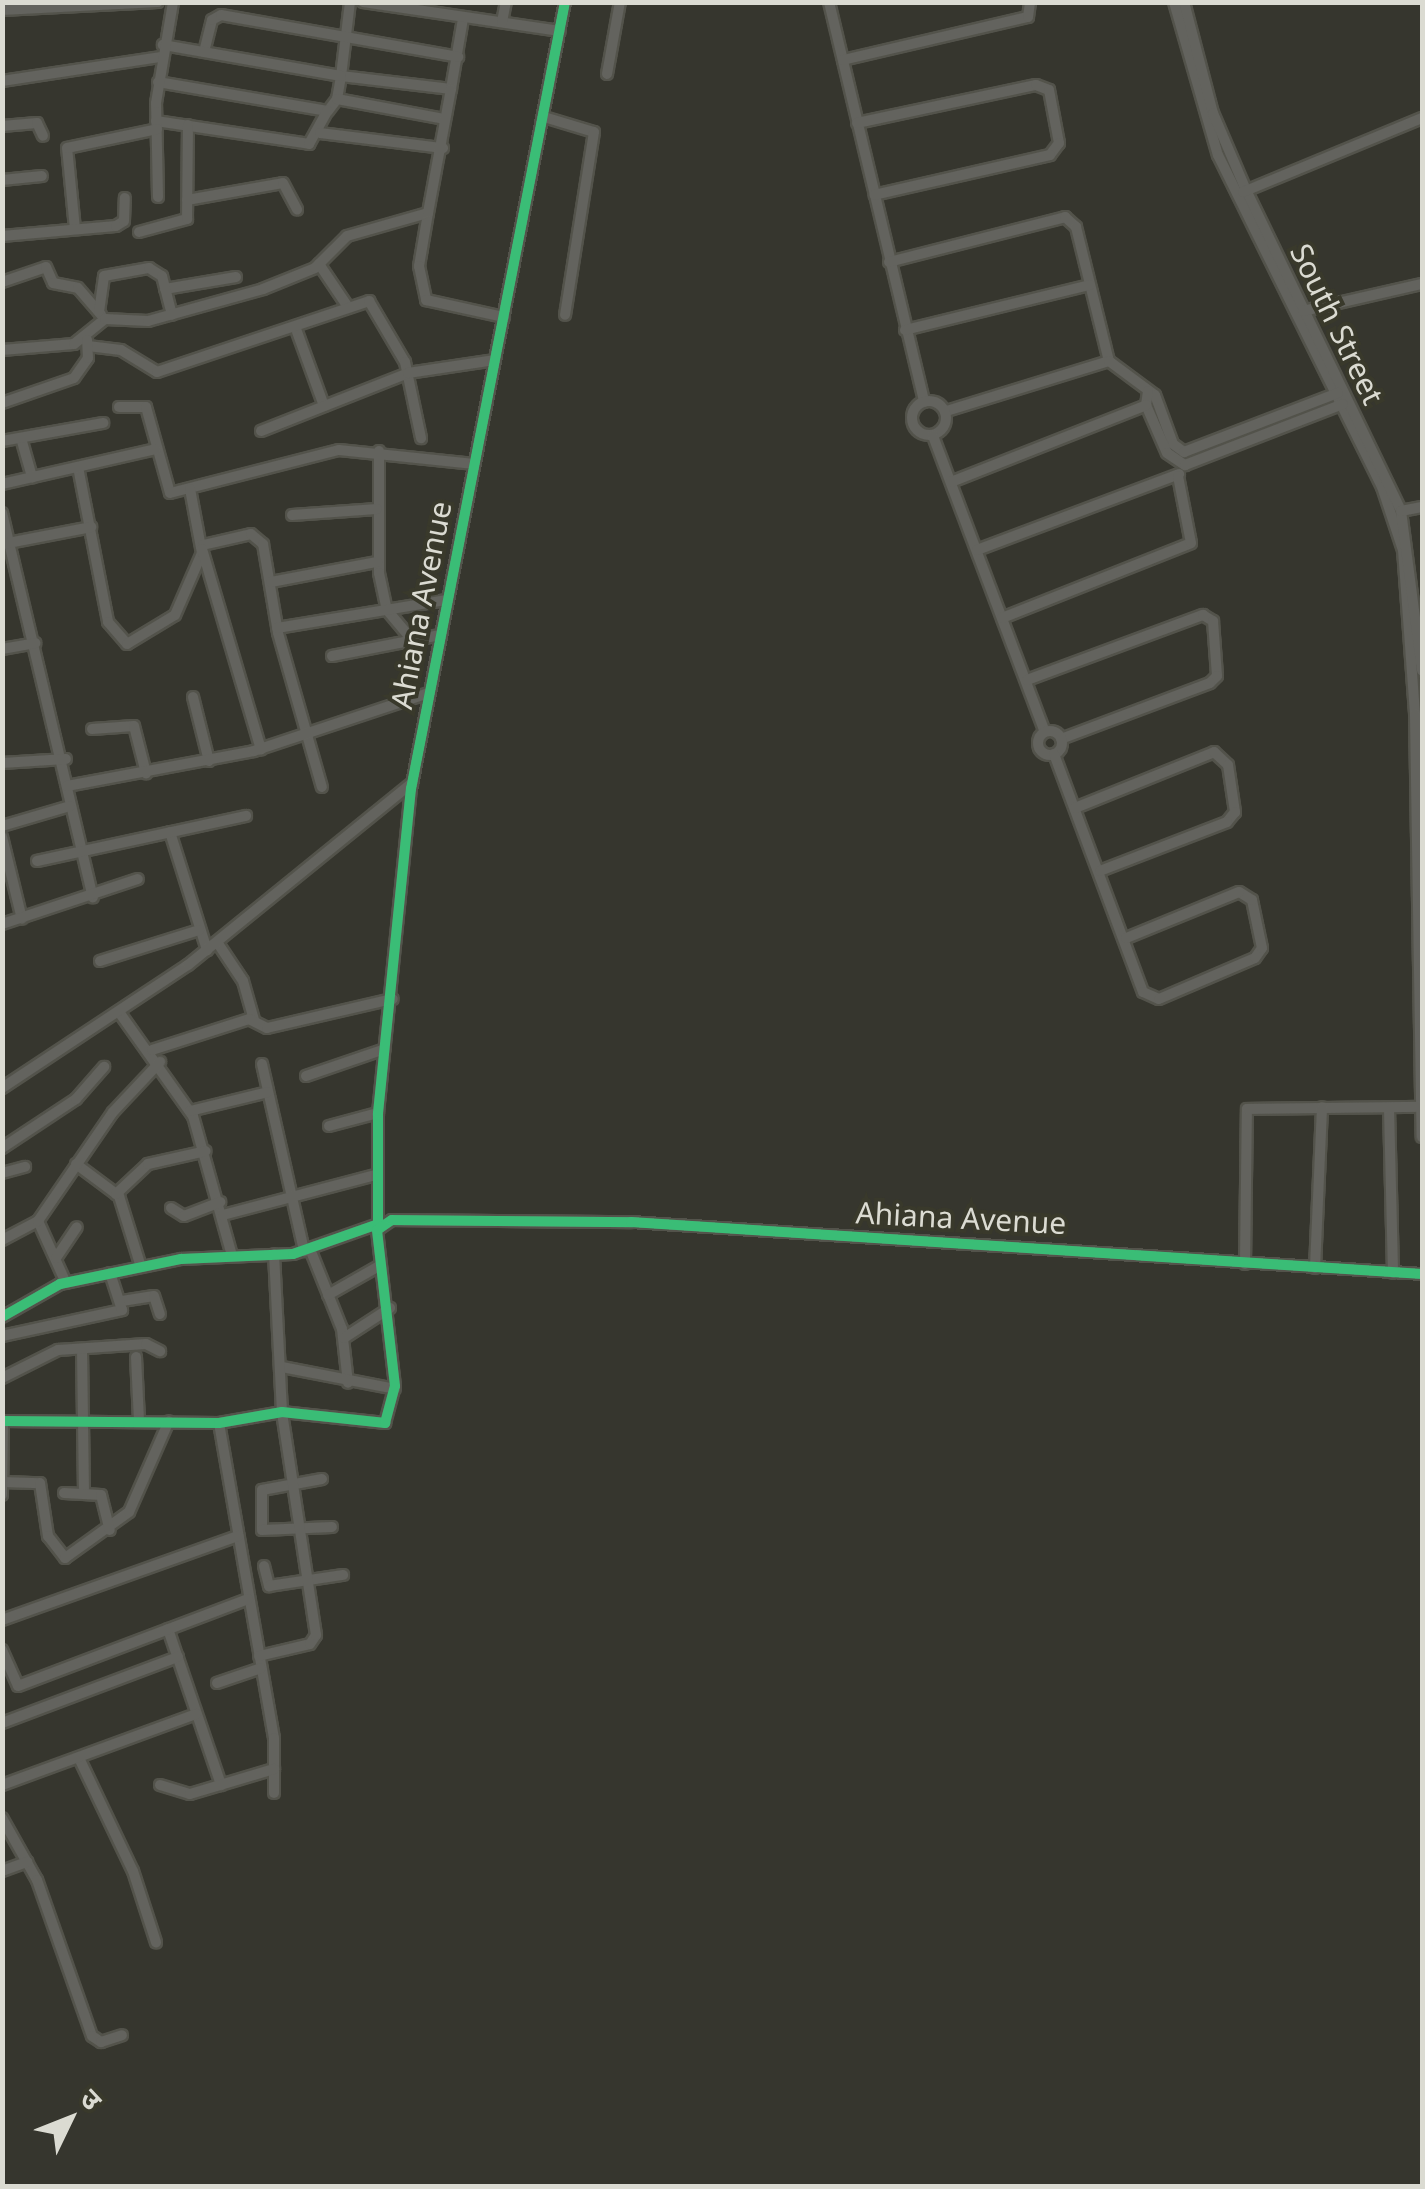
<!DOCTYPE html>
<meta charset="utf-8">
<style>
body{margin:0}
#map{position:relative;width:1425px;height:2189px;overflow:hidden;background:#36362e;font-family:"Noto Sans","Noto Sans Devanagari",sans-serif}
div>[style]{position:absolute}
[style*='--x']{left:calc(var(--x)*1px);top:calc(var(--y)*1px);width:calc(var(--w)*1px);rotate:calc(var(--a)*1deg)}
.roads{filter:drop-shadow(2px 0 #53534b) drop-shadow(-2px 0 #53534b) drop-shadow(0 2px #53534b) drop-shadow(0 -2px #53534b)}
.minor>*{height:10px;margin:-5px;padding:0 5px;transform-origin:5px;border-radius:5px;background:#63635e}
.minor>.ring{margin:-5px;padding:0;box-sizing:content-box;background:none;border:10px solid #63635e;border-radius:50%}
.cycleway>*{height:10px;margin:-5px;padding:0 5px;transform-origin:5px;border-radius:5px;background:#3abd76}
span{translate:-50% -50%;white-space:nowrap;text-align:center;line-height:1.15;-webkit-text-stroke:8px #39392b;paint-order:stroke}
.street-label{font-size:30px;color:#dbdbd2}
.frame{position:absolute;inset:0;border:5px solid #dbdbd2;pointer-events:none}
.north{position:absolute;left:20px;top:2069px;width:100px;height:100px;-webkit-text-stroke:8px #39392b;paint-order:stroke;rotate:47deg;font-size:28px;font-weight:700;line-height:40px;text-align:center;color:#dbdbd2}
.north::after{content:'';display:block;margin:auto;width:35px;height:45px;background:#dbdbd2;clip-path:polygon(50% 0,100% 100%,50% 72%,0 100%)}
</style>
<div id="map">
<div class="roads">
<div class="minor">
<i style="--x:350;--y:2;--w:75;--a:96.9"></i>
<i style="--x:341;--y:76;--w:111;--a:6.7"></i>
<i style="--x:451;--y:89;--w:71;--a:-80.3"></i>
<i style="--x:363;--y:2;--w:199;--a:8.4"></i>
<i style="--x:829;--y:2;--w:411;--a:76.6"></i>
<i style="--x:1174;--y:2;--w:159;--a:74"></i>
<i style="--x:1218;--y:155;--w:370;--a:63.7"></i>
<i style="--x:1382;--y:487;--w:66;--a:71.6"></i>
<i style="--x:1403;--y:550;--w:164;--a:85.8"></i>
<i style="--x:1415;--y:714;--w:423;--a:89.1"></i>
<i style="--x:1184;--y:2;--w:115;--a:75.4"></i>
<i style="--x:1213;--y:113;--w:84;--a:66.8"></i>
<i style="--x:1246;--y:190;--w:356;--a:64.2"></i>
<i style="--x:1401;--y:511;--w:161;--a:82.5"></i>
<i style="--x:2;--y:10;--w:156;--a:-2.9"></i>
<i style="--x:502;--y:22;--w:20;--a:-79"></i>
<i style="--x:204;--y:52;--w:33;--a:-76"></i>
<i style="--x:212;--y:20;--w:10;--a:-29"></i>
<i style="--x:221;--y:15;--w:241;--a:10"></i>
<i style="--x:843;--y:60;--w:190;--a:-13.1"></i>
<i style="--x:1028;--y:17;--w:15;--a:-82"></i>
<i style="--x:607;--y:74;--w:73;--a:-79.8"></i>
<i style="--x:2;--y:81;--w:161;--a:-8.6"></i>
<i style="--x:158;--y:82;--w:172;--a:9.7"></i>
<i style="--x:328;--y:111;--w:15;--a:-53"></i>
<i style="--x:337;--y:99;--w:23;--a:-80"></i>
<i style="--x:341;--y:76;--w:181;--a:-170.1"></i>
<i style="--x:337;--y:99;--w:110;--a:10.5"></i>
<i style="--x:544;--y:117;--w:52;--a:16.7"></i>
<i style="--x:594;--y:132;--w:185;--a:99"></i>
<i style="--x:156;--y:121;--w:155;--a:8.5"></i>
<i style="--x:309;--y:144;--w:38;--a:-61"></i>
<i style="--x:857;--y:123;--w:183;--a:-12"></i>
<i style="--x:1036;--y:85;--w:14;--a:21"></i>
<i style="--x:1049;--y:90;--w:54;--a:79.3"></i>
<i style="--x:1059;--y:143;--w:15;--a:127"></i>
<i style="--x:1050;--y:155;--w:180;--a:167.2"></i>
<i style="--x:2;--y:126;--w:35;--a:-5"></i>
<i style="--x:37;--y:123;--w:14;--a:65"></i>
<i style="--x:320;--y:133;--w:124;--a:7"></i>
<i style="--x:2;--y:180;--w:40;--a:-5.7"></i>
<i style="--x:1243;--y:192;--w:194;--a:-22.5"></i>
<i style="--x:158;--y:197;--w:94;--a:-91.2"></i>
<i style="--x:156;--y:103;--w:102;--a:-80.4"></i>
<i style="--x:187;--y:200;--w:97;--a:-10"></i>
<i style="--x:283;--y:183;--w:30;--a:62"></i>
<i style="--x:428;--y:213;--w:54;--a:99.6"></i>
<i style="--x:419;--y:266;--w:35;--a:78"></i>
<i style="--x:426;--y:300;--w:80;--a:12.3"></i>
<i style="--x:75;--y:229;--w:81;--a:-95.6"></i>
<i style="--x:67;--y:148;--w:92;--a:-11.9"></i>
<i style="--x:139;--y:232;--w:50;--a:-15.2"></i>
<i style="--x:187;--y:219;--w:94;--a:-89.4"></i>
<i style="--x:2;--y:236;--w:114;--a:-5"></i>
<i style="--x:116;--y:226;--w:9;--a:-32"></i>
<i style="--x:124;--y:221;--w:23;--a:-88"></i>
<i style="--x:889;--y:262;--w:182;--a:-14.3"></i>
<i style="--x:1065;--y:217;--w:15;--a:42"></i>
<i style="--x:1076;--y:227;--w:138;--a:76.2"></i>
<i style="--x:1109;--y:361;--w:170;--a:162.9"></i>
<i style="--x:319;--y:264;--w:52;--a:56"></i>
<i style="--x:2;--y:282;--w:46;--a:-18.8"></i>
<i style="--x:46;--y:267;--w:17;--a:66"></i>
<i style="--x:53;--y:283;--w:25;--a:11"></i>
<i style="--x:78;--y:288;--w:35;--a:49"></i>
<i style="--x:165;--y:289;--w:72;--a:-9.6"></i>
<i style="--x:1303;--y:311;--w:122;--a:-12.8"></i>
<i style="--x:99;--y:312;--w:36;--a:-82"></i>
<i style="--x:104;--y:276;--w:46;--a:-10.1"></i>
<i style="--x:149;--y:268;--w:15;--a:32"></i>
<i style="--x:162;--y:276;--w:40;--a:75.6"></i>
<i style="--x:296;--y:329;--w:82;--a:70"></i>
<i style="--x:905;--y:330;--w:190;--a:-13.7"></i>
<i style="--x:88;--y:346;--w:33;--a:7"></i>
<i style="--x:121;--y:350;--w:42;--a:31.4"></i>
<i style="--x:157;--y:372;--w:224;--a:-18.5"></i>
<i style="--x:369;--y:301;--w:71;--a:59.5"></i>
<i style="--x:405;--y:362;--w:78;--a:78.1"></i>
<i style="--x:2;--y:350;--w:72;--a:-4.8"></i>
<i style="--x:74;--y:344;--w:40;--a:-39"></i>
<i style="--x:105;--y:319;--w:43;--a:2.7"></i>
<i style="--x:148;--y:321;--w:119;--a:-15.5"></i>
<i style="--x:263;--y:289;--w:56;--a:-22"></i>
<i style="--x:315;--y:268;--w:45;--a:-45"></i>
<i style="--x:347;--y:236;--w:84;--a:-15.9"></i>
<i style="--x:428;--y:213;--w:126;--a:-79.5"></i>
<i style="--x:1109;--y:361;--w:57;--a:36.5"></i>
<i style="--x:1155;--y:395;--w:52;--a:69.8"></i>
<i style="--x:1173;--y:444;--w:14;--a:36"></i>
<i style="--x:1184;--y:452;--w:165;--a:-21"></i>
<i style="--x:1148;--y:391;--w:14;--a:98"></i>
<i style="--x:1146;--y:405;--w:52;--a:66.4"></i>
<i style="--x:1167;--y:453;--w:22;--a:34"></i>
<i style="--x:1185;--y:465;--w:169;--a:-21.1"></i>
<i class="ring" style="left:912px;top:401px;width:24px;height:24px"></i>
<i style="--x:2;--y:403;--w:76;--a:-19.1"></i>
<i style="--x:74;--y:378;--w:24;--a:-55"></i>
<i style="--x:88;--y:358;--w:18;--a:-93"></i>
<i style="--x:119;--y:407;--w:27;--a:0"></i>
<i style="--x:146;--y:407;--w:89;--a:74.4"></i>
<i style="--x:170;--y:493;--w:174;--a:-14.3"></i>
<i style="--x:339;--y:450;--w:136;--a:5.9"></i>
<i style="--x:261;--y:431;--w:158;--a:-21.5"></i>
<i style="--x:408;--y:373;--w:88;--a:-8.5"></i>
<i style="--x:933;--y:436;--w:316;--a:69.3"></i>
<i style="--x:21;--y:438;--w:41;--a:74.2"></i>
<i style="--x:2;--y:441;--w:103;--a:-10.1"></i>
<i style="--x:379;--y:451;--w:122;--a:90"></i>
<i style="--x:379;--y:573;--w:38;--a:78"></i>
<i style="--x:387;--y:610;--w:35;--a:50"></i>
<i style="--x:78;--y:467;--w:158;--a:79"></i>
<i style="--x:108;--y:622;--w:29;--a:49"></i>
<i style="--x:127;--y:644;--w:56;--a:-31.1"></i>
<i style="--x:175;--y:615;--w:68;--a:-66.5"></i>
<i style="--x:202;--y:553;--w:65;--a:-100.6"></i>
<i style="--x:951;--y:482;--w:210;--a:-21.5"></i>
<i style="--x:2;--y:484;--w:158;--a:-12.8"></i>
<i style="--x:1401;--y:511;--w:21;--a:-11"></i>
<i style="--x:2;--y:513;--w:395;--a:76.7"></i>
<i style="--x:292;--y:515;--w:85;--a:-4"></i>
<i style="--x:3;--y:544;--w:90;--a:-10.9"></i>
<i style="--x:203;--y:545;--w:49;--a:-12.9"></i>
<i style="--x:251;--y:534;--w:16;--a:40"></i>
<i style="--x:263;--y:544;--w:90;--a:80.4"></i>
<i style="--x:278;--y:633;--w:160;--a:74.1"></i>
<i style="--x:202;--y:549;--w:209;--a:73.6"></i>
<i style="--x:977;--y:550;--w:216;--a:-20.6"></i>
<i style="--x:271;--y:582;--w:108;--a:-10.7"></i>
<i style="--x:1002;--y:618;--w:203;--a:-21.6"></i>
<i style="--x:1191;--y:543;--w:68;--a:-101"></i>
<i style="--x:277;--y:628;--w:172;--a:-9.4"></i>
<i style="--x:2;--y:649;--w:34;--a:-10"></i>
<i style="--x:332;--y:656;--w:110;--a:-11"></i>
<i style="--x:1027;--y:680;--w:188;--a:-20.3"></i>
<i style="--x:1203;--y:615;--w:12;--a:31"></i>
<i style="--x:1213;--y:621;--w:55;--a:85.8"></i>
<i style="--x:1217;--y:676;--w:10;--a:135"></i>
<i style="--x:1210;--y:683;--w:159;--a:159.4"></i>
<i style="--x:193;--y:697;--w:66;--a:76"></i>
<i style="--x:92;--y:729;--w:42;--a:-4.1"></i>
<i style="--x:134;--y:726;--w:49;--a:75.7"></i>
<i class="ring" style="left:1038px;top:731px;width:14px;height:14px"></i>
<i style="--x:1054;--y:754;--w:254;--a:69.5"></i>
<i style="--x:1143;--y:992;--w:17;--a:24"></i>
<i style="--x:1159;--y:999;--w:104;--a:-23.1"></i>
<i style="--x:1255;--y:958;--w:12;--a:-55"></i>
<i style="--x:1262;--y:948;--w:49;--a:-101.8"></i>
<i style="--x:1252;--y:900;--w:15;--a:-148"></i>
<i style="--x:1239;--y:892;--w:122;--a:157.8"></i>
<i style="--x:2;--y:763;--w:64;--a:-3.6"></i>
<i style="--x:67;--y:786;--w:190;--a:-10.6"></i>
<i style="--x:254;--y:751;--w:183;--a:-18.4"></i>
<i style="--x:1075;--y:808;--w:150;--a:-21.9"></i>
<i style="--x:1214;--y:752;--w:19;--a:43"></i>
<i style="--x:1228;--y:765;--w:48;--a:81.5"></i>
<i style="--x:1235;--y:812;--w:13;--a:129"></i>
<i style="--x:1227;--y:822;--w:136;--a:158.9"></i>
<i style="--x:2;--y:826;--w:71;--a:-16.4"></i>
<i style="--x:170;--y:832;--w:124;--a:72.6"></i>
<i style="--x:2;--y:837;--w:84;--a:76.3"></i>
<i style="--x:37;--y:861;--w:214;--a:-12.2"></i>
<i style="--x:2;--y:924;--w:143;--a:-18.3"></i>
<i style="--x:217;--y:942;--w:47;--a:56.3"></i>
<i style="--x:243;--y:981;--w:41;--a:74.2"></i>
<i style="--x:100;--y:961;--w:104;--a:-17.4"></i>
<i style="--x:119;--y:1012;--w:128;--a:54.6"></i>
<i style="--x:193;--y:1116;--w:145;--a:74.4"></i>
<i style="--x:152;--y:1050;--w:102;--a:-17.7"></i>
<i style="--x:249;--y:1019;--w:20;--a:27"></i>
<i style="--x:267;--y:1028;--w:129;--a:-13"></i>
<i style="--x:262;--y:1064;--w:192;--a:77.3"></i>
<i style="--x:306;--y:1076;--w:83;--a:-18.9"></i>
<i style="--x:2;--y:1088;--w:223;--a:-33.5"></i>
<i style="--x:188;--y:965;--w:289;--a:-39.1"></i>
<i style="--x:1389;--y:1108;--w:165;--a:88.6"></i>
<i style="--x:190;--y:1111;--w:80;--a:-13.7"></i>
<i style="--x:329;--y:1126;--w:51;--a:-14.9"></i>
<i style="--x:2;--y:1148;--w:89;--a:-33.5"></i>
<i style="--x:76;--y:1099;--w:43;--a:-48.8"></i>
<i style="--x:76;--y:1164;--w:54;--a:36.7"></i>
<i style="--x:119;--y:1196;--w:74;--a:72.8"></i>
<i style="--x:2;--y:1173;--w:24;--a:-15"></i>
<i style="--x:116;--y:1194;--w:44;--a:-43.2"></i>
<i style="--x:148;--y:1164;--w:59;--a:-12.6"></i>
<i style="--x:171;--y:1208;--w:15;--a:32"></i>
<i style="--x:184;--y:1216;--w:39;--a:-21"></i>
<i style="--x:223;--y:1215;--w:157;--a:-14.7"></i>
<i style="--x:38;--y:1221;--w:68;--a:65.7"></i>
<i style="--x:2;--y:1240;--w:41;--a:-27.8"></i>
<i style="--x:38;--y:1221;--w:132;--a:-55.5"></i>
<i style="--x:113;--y:1112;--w:69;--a:-46.8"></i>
<i style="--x:310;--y:1249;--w:86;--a:68.2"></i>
<i style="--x:342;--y:1329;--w:54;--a:83.7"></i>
<i style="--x:56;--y:1258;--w:37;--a:-56"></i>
<i style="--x:1245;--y:1264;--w:155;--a:-89.3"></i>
<i style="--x:1247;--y:1109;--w:173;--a:-0.7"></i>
<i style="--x:1315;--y:1268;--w:161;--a:-87.5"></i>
<i style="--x:328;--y:1295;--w:61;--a:-29.5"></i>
<i style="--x:122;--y:1301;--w:32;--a:-9"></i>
<i style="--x:154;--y:1296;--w:19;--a:72"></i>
<i style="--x:2;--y:1317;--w:67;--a:-29.6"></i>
<i style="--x:60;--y:1284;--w:124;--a:-11.7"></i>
<i style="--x:181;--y:1259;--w:112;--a:-2.6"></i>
<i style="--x:293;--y:1254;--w:90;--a:-19.4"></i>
<i style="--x:378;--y:1224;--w:111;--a:-90"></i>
<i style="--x:378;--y:1113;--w:326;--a:-84.2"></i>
<i style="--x:411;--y:789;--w:802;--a:-78.93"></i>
<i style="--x:2;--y:1336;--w:123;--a:-12.2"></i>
<i style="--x:122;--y:1310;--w:39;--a:-108"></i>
<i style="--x:344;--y:1338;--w:55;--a:-33.1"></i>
<i style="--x:82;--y:1349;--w:144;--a:89.2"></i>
<i style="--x:136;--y:1357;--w:64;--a:87.3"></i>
<i style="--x:282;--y:1367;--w:115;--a:11"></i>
<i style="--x:2;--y:1378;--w:63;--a:-26.6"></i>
<i style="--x:58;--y:1350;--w:88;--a:-3.9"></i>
<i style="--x:146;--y:1344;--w:16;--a:27"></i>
<i style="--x:2;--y:1421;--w:217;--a:0.5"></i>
<i style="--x:219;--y:1423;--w:64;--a:-9.9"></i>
<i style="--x:282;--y:1412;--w:104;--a:6.1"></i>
<i style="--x:385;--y:1423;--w:38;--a:-75"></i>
<i style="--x:395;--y:1386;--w:157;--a:-96.6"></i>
<i style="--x:377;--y:1230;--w:18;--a:-34"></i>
<i style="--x:392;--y:1220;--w:239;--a:0.5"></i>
<i style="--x:631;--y:1222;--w:793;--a:3.76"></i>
<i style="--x:219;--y:1423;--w:320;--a:80.1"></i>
<i style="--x:274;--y:1738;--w:55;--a:90"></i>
<i style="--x:322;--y:1479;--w:61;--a:169.6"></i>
<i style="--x:262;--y:1490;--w:40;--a:90"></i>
<i style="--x:262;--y:1530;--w:70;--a:-2.5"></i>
<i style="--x:3;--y:1482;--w:37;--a:2"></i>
<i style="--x:40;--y:1483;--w:54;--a:81.4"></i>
<i style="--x:48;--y:1536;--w:28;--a:52"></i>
<i style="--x:65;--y:1558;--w:79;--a:-35.7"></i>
<i style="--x:129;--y:1512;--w:99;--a:-66.3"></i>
<i style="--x:64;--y:1493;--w:37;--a:3"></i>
<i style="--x:101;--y:1495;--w:36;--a:76"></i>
<i style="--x:2;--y:1495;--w:74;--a:-89.2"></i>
<i style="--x:264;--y:1566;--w:21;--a:76"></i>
<i style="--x:269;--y:1586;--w:75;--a:-8.5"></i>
<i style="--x:2;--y:1620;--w:251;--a:-19.6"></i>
<i style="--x:168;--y:1629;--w:165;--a:71.2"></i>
<i style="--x:2;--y:1650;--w:39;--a:66"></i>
<i style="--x:18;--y:1686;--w:246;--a:-20.7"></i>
<i style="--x:259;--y:1656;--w:52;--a:-13.2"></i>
<i style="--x:310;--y:1644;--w:11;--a:-56"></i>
<i style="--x:316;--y:1635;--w:226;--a:-98.7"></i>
<i style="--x:282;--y:1412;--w:158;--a:-92.9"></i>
<i style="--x:217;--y:1683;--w:46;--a:-18.8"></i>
<i style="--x:2;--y:1723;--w:188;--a:-20.6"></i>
<i style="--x:79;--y:1758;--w:125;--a:64.5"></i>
<i style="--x:133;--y:1871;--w:75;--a:72.1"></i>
<i style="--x:2;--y:1785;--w:207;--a:-20.1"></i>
<i style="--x:160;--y:1785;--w:31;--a:17"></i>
<i style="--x:190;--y:1794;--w:88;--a:-16.6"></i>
<i style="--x:2;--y:1818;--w:71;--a:60.6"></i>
<i style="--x:37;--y:1880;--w:165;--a:70.6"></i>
<i style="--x:92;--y:2036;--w:11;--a:34"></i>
<i style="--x:101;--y:2042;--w:22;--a:-18"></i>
<i style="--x:2;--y:1871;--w:27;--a:-20"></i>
</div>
</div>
<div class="cycleway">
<i style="--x:2;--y:1317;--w:67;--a:-29.6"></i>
<i style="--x:60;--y:1284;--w:124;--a:-11.7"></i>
<i style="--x:181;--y:1259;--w:112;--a:-2.6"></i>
<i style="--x:293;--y:1254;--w:90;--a:-19.4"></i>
<i style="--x:378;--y:1224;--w:111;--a:-90"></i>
<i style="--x:378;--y:1113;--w:326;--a:-84.2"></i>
<i style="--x:411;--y:789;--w:802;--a:-78.93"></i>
<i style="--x:2;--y:1421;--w:217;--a:0.5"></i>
<i style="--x:219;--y:1423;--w:64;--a:-9.9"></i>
<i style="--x:282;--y:1412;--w:104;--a:6.1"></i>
<i style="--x:385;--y:1423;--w:38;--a:-75"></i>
<i style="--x:395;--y:1386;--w:157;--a:-96.6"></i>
<i style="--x:377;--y:1230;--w:18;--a:-34"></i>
<i style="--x:392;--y:1220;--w:239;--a:0.5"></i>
<i style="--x:631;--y:1222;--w:793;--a:3.76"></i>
</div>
<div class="street-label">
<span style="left:1337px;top:324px;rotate:64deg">South Street</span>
<span style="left:421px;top:605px;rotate:-79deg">Ahiana Avenue</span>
<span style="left:961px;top:1218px;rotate:3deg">Ahiana Avenue</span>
</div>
<div class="frame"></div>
<div class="north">उ</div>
</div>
